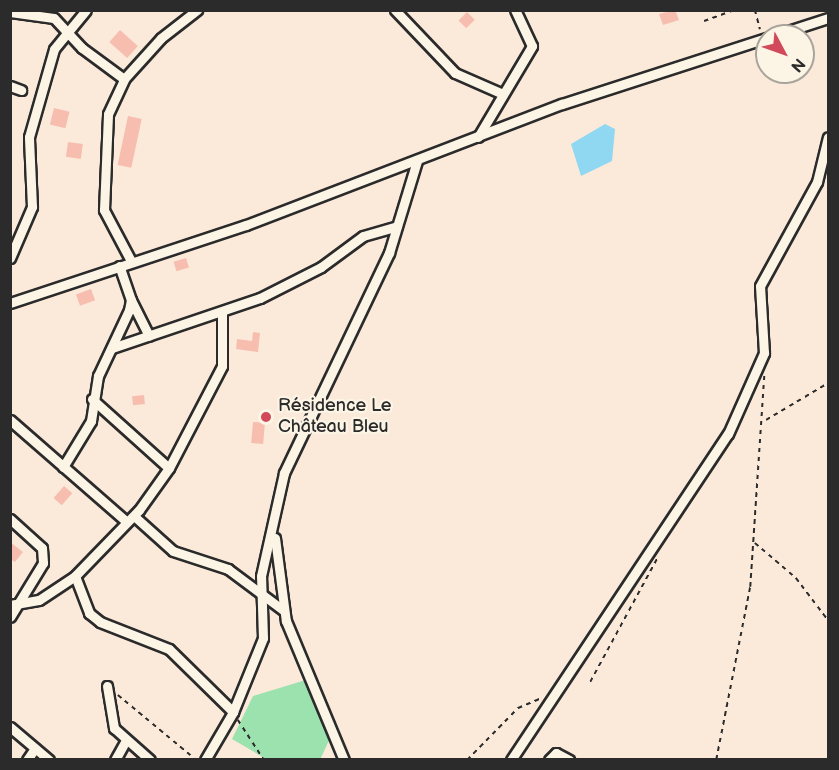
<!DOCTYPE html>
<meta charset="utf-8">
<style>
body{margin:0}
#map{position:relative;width:839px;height:770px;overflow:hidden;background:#fbeada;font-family:"Balsamiq Sans",sans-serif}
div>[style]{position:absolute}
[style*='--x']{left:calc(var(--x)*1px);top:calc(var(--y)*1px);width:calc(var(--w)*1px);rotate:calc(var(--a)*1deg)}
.green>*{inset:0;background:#9ce2af}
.water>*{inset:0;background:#90d7f2}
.building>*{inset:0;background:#f7beaf;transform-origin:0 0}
.path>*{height:1.5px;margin-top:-0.75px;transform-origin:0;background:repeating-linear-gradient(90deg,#2b2b2b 0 4.5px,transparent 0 9px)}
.roads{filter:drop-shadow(2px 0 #2b2b2b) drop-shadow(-2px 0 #2b2b2b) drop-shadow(0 2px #2b2b2b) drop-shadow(0 -2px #2b2b2b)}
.minor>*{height:9px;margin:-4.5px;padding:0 4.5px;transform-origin:4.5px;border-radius:4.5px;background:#fcf5e5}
.dots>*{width:16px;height:16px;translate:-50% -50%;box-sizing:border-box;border:3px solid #fcf5e5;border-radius:50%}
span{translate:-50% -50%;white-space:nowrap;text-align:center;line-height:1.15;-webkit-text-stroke:4.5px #fcf5e5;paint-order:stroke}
.poi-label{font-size:18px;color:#2b2b2b}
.left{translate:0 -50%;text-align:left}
.frame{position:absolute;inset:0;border:12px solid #2b2b2b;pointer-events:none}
.north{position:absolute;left:755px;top:24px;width:60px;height:60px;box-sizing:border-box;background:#fcf5e5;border:2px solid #a8a49b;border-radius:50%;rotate:131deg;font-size:16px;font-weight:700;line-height:24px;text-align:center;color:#2b2b2b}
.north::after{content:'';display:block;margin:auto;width:21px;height:27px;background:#d1495b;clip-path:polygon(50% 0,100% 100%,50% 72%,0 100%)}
</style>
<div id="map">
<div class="green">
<i style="clip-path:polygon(309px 679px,331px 736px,320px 760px,266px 759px,232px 739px,253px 696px)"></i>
</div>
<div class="water">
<i style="clip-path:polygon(605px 124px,615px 129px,612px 161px,581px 176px,571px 144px)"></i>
</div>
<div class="building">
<i style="clip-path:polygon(675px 10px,679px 20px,663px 25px,659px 14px)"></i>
<i style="left:467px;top:12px;width:11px;height:12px;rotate:45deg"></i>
<i style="left:120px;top:30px;width:24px;height:16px;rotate:42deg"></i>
<i style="left:54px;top:108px;width:16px;height:17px;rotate:14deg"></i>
<i style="left:128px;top:116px;width:14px;height:50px;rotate:12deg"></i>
<i style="left:68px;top:142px;width:15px;height:15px;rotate:8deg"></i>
<i style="left:186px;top:258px;width:10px;height:13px;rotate:73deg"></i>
<i style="left:91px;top:289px;width:12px;height:16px;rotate:70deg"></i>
<i style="clip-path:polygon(253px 332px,260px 333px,258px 352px,236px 349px,237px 339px,252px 341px)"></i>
<i style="left:144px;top:395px;width:9px;height:12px;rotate:84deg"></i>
<i style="left:253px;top:422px;width:12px;height:21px;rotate:5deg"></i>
<i style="left:64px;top:486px;width:11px;height:16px;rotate:41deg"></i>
<i style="clip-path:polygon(10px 542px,23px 552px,15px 562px,10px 559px)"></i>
</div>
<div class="path">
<i style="--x:755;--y:10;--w:20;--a:75"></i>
<i style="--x:704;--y:21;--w:32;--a:-20"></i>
<i style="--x:766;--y:420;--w:72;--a:-30.8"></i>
<i style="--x:755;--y:543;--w:54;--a:40.5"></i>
<i style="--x:796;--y:578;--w:53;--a:52.7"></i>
<i style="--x:590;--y:682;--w:142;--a:-61.5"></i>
<i style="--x:118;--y:695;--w:100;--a:39.7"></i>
<i style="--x:238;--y:720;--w:48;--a:57"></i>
<i style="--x:467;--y:760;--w:73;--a:-45.6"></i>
<i style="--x:518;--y:708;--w:25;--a:-23"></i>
<i style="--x:716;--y:760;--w:176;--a:-78.9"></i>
<i style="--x:750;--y:587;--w:212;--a:-86.2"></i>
</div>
<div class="roads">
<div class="minor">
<i style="--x:395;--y:10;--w:87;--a:46.4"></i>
<i style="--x:455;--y:73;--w:52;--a:23.6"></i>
<i style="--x:10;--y:12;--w:44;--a:7.8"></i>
<i style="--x:54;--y:18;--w:41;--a:47"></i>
<i style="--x:82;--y:48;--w:52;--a:36.4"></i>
<i style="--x:10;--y:86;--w:12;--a:20"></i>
<i style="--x:478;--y:137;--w:106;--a:-59.3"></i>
<i style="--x:532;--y:46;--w:40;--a:-115"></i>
<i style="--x:10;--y:258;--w:56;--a:-66.7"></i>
<i style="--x:32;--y:207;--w:70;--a:-92.5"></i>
<i style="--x:29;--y:137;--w:91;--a:-74.1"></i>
<i style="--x:54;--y:49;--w:50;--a:-50.6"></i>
<i style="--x:131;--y:261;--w:58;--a:-117.9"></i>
<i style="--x:104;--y:210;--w:96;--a:-87.6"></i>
<i style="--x:108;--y:114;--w:38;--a:-65"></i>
<i style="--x:124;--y:79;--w:55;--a:-47.9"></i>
<i style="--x:161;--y:38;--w:46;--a:-37.9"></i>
<i style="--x:131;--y:300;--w:40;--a:63.4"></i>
<i style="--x:10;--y:303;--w:249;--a:-18.3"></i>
<i style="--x:246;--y:225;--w:338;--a:-21"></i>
<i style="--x:562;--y:104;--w:280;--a:-17.9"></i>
<i style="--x:112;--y:348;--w:156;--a:-18.7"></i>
<i style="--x:260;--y:298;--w:68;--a:-26.9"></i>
<i style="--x:321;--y:267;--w:52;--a:-36.4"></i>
<i style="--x:363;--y:236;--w:35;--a:-16"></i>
<i style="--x:92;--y:399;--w:103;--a:41.9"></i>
<i style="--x:10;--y:420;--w:155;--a:41.1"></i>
<i style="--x:63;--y:467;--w:54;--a:-58.7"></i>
<i style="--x:91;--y:421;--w:46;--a:-81.2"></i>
<i style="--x:98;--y:376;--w:73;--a:-64.8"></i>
<i style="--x:129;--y:310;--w:10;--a:-79"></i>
<i style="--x:131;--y:300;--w:36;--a:-109"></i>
<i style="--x:134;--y:516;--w:52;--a:41.9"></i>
<i style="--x:173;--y:551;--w:58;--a:18.1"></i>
<i style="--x:228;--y:569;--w:69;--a:36.7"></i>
<i style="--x:10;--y:519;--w:43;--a:42.2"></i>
<i style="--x:42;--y:548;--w:15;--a:86"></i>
<i style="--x:43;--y:563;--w:63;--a:121.4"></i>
<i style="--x:275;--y:538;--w:84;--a:82.5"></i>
<i style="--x:286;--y:621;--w:151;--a:67.4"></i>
<i style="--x:75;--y:576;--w:40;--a:69"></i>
<i style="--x:89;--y:613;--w:14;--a:39"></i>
<i style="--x:100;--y:622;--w:74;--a:21.4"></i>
<i style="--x:169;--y:649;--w:90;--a:44.5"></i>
<i style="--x:10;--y:605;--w:29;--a:-10"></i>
<i style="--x:39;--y:600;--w:43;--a:-33.7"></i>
<i style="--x:75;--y:576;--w:92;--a:-45.9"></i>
<i style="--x:139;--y:510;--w:52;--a:-54.5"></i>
<i style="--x:169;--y:468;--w:115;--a:-62.5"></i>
<i style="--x:222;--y:366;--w:53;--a:-90"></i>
<i style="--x:107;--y:686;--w:43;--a:80.5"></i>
<i style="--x:114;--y:728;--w:48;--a:41.6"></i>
<i style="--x:10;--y:727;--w:51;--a:40.2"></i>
<i style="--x:27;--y:760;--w:14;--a:-56"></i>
<i style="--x:115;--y:760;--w:21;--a:-61"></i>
<i style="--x:205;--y:760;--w:56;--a:-59.7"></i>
<i style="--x:233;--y:712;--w:80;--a:-67.9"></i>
<i style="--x:263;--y:638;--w:62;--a:-91.8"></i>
<i style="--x:261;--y:576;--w:106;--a:-77.4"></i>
<i style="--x:284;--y:473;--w:244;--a:-64.5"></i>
<i style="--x:389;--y:253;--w:96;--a:-73.1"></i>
<i style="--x:511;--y:760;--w:392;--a:-56.4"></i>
<i style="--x:728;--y:434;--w:89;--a:-66"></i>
<i style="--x:764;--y:353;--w:67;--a:-93.4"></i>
<i style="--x:760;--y:286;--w:119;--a:-61.3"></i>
<i style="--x:817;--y:182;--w:46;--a:-76.3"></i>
<i style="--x:549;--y:760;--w:10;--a:-45"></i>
<i style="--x:556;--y:753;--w:15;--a:28"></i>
</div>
</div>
<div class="dots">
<i style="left:266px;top:417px;background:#d1495b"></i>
</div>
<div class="poi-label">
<span class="left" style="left:278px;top:417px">Résidence Le<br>Château Bleu</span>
</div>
<div class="frame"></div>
<div class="north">N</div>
</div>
